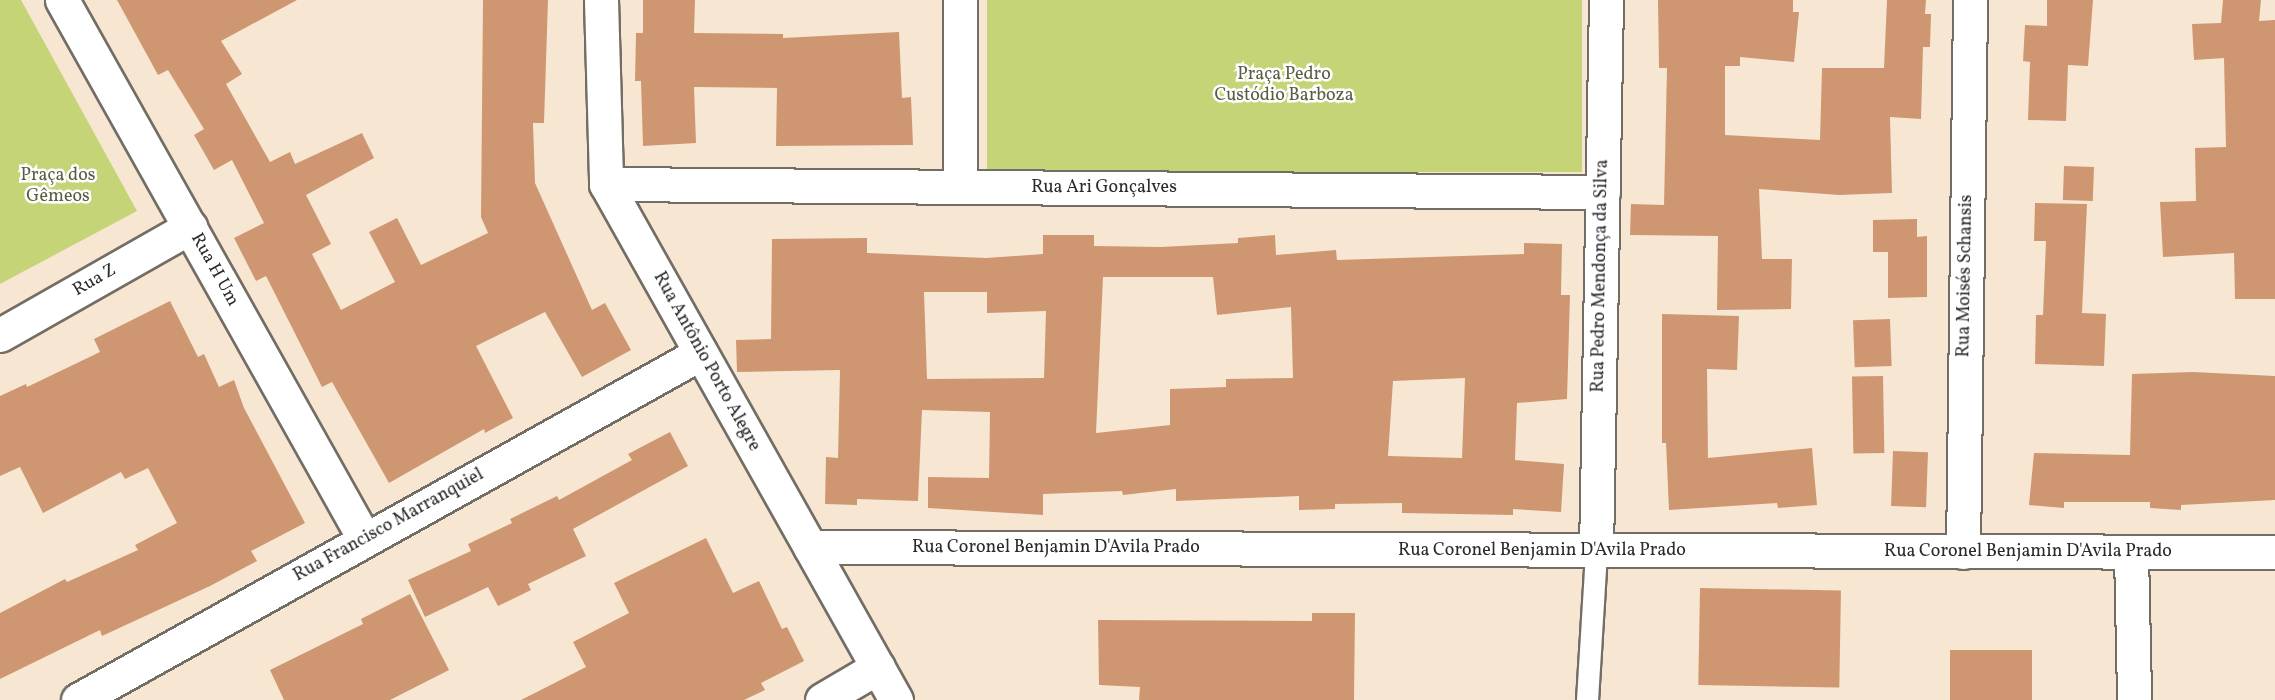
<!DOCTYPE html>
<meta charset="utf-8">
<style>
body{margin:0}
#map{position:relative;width:2275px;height:700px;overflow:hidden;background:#f7e7d2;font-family:Vollkorn,serif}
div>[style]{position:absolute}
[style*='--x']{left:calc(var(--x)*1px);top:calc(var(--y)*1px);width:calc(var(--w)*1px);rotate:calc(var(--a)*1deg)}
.green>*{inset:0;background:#c5d476;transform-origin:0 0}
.building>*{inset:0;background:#cf9771;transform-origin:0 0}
.roads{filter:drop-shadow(2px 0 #726d65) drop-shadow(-2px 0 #726d65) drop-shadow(0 2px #726d65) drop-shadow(0 -2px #726d65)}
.service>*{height:21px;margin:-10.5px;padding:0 10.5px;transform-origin:10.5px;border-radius:10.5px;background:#fff}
.minor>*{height:33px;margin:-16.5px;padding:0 16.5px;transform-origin:16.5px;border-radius:16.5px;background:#fff}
span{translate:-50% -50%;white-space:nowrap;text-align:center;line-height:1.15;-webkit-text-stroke:5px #fff;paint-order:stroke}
.park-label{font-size:18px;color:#595e42}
.street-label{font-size:18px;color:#2b2b2b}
</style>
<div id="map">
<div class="green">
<i style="clip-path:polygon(0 0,21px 0,137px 211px,0 284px)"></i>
<i style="left:987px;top:0;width:595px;height:172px"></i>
</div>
<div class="building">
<i style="clip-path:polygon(117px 0,297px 0,221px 41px,242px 74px,226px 84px,270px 162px,290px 152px,295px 164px,362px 133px,374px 158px,306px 195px,331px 244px,312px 254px,341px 310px,395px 282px,369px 232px,397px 218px,421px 265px,488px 233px,481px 217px,483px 0,548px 0,544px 123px,533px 123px,535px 183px,592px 310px,605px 303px,631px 350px,582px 377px,545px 312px,476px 346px,513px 418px,485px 433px,484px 429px,389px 483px,332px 382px,322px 387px,266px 276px,256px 281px,234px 238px,264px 223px,232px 160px,214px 170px,194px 135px,204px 129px,168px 70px,158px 75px)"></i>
<i style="clip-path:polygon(643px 0,695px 0,694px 33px,783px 34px,783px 38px,899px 32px,902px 98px,911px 97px,913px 145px,776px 146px,777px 88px,694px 87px,696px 143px,643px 146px,641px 81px,635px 81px,636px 33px,643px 33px)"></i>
<i style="clip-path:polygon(1658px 0,1793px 0,1793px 12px,1799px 12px,1794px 62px,1740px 57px,1740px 66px,1725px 66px,1725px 135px,1820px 140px,1822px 68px,1884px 68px,1887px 0,1926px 0,1925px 14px,1931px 14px,1930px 47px,1923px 47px,1921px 119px,1890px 117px,1892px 193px,1839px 195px,1759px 189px,1762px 259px,1792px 259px,1791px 309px,1717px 310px,1718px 236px,1630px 235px,1631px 204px,1664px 205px,1667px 68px,1659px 68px)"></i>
<i style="clip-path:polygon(2047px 0,2093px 0,2088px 66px,2068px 65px,2066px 121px,2028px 120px,2030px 62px,2023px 61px,2025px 25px,2047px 26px)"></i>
<i style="clip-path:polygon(2223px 0,2261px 0,2259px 21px,2275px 20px,2275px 299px,2235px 299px,2234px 253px,2163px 257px,2160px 202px,2196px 201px,2195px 148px,2226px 147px,2224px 58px,2194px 60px,2192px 24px,2221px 23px)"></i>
<i style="left:2064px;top:166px;width:30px;height:34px;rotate:2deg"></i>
<i style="clip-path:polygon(2035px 203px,2087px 204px,2082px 313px,2106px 314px,2104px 366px,2035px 364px,2036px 315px,2043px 315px,2046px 241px,2034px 241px)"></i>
<i style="clip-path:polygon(1917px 219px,1917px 237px,1927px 236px,1927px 297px,1888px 298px,1888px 252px,1873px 252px,1873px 220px)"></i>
<i style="clip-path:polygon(evenodd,1043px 235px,1094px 235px,1094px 246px,1161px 247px,1238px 243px,1238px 238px,1275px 235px,1276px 255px,1336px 250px,1337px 260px,1524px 254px,1524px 243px,1562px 244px,1561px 295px,1570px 295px,1567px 399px,1517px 403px,1515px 460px,1564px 464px,1561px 512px,1513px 509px,1513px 515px,1402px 513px,1402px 503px,1335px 504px,1335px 509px,1299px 510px,1299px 496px,1176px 501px,1176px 489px,1123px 495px,1122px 491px,1043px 494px,1043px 515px,928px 508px,928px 477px,989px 478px,990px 412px,922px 410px,918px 501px,857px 499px,857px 505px,825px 504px,826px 457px,838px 458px,840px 370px,737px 372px,736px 340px,771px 339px,772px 239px,867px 238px,867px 253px,986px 258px,1043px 254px,1043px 235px,1103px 277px,1213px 277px,1217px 315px,1291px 307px,1293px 378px,1226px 379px,1226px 387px,1170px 389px,1170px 425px,1096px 433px,1103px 277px,1043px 235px,924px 292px,987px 292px,987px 313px,1046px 311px,1044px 378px,927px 379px,924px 292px,1043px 235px,1465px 378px,1462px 458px,1388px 456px,1393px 381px,1465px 378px)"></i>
<i style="clip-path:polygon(170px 301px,198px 357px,204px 354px,219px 387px,234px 380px,244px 408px,305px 523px,251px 551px,257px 561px,210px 586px,102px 636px,100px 630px,0 679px,0 613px,65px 579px,67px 582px,138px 550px,135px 545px,177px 523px,148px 468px,125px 479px,121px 472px,43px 513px,20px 467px,0 476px,0 396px,26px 384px,27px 387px,100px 352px,94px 339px)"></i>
<i style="clip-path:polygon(1662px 314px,1739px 316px,1737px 370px,1707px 369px,1708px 458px,1812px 448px,1817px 505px,1778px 508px,1777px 503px,1669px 510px,1666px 443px,1662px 443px)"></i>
<i style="left:1890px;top:319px;width:47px;height:37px;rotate:88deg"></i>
<i style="clip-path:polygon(2193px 372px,2275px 376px,2275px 500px,2181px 505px,2181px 510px,2150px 508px,2150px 502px,2064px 502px,2064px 508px,2029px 505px,2034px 453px,2130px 455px,2132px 374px)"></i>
<i style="left:1883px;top:376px;width:77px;height:31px;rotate:89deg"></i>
<i style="clip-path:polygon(670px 432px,688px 466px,573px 529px,586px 556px,528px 584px,531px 590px,498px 606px,488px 587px,425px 617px,408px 580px,471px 551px,468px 544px,512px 523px,510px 519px,557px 496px,559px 500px,632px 460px,628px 454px)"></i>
<i style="left:1893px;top:451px;width:35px;height:55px;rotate:2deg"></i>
<i style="clip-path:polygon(706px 538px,733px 593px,759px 581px,782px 629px,787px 627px,804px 661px,761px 683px,765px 690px,744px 700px,521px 700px,586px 667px,573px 642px,629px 613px,614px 583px)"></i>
<i style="left:1700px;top:588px;width:141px;height:97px;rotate:1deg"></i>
<i style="clip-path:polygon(410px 594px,449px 670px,390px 700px,284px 700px,270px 670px,363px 624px,361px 619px)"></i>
<i style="clip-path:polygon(1312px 613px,1355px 613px,1354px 700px,1139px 700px,1140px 687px,1099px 685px,1098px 620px,1312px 621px)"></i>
<i style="left:1950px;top:650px;width:82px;height:50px"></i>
</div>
<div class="roads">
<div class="service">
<i style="--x:1587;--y:700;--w:149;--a:-86.5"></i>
</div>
<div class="minor">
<i style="--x:62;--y:0;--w:619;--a:60.7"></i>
<i style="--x:601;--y:0;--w:184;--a:88.4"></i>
<i style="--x:606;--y:184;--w:592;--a:60.66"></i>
<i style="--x:606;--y:184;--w:997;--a:0.46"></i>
<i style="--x:960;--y:187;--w:187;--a:-90"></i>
<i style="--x:0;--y:335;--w:219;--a:-29.6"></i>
<i style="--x:810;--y:547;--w:1465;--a:0.2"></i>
<i style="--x:1596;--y:551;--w:551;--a:-88.96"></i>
<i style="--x:1963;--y:552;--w:552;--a:-89.27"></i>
<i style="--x:2131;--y:552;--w:148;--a:88.8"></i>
<i style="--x:78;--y:700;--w:713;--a:-29.12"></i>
<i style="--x:822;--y:700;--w:65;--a:-30.5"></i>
</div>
</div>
<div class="park-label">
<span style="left:1284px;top:86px">Praça Pedro<br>Custódio Barboza</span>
<span style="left:58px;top:187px">Praça dos<br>Gêmeos</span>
</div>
<div class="street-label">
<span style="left:1104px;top:188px">Rua Ari Gonçalves</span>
<span style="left:214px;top:270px;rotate:61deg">Rua H Um</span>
<span style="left:1601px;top:276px;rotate:-89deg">Rua Pedro Mendonça da Silva</span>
<span style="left:1966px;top:276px;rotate:-89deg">Rua Moisés Schansis</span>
<span style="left:95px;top:281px;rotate:-30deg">Rua Z</span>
<span style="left:706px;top:362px;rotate:61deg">Rua Antônio Porto Alegre</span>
<span style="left:389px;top:526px;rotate:-29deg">Rua Francisco Marranquiel</span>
<span style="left:1056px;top:548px">Rua Coronel Benjamin D'Avila Prado</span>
<span style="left:1542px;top:551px">Rua Coronel Benjamin D'Avila Prado</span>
<span style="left:2028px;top:552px">Rua Coronel Benjamin D'Avila Prado</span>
</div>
</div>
